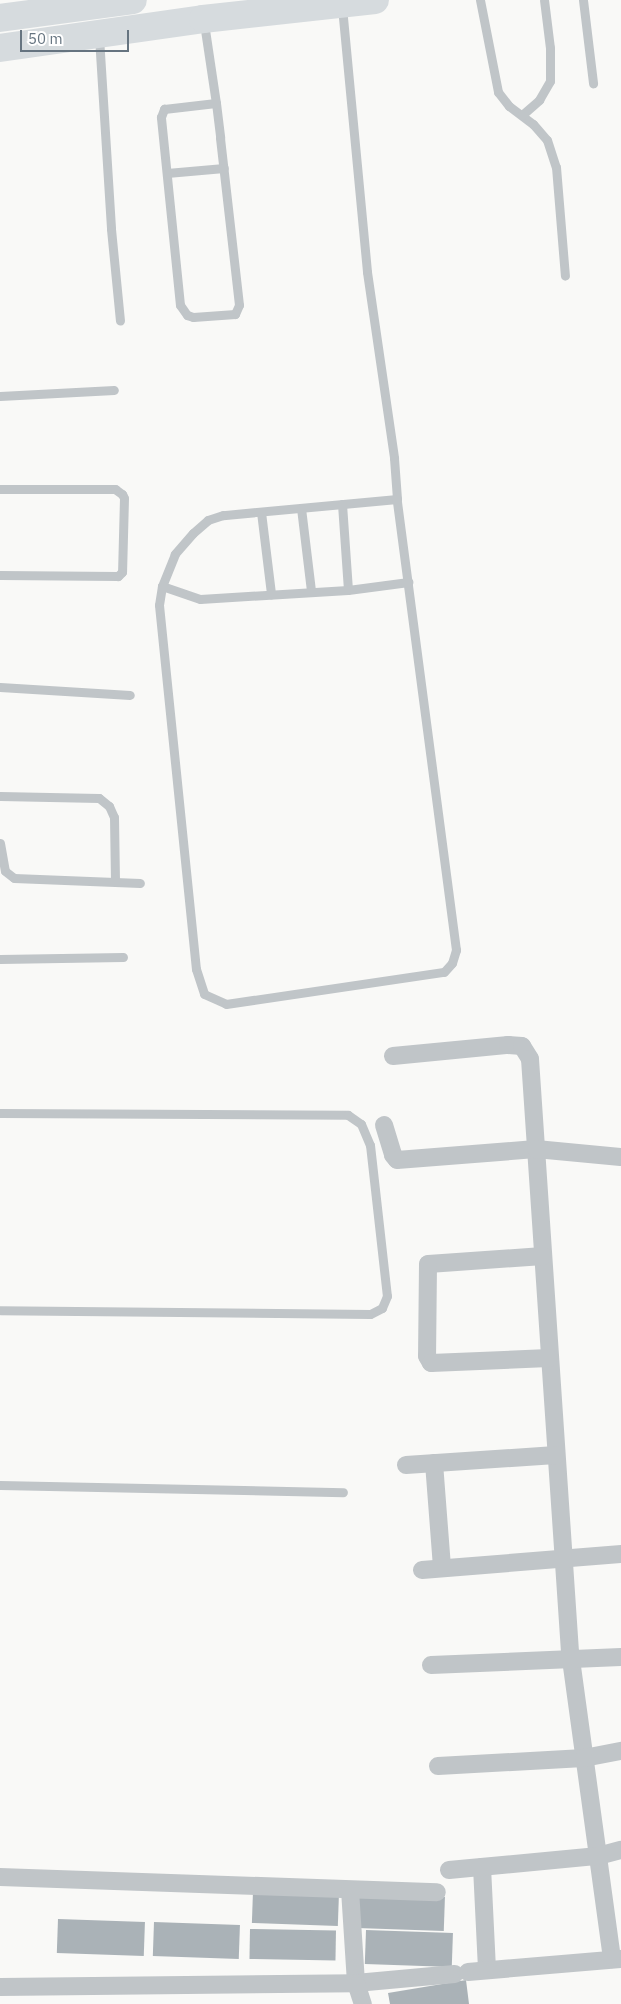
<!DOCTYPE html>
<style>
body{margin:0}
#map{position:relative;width:621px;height:2004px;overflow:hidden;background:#f9f9f7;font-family:"IBM Plex Sans",sans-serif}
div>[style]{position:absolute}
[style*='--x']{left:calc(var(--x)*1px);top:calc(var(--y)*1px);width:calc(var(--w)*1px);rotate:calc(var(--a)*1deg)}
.building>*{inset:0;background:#aab2b7;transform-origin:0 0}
.lane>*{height:9px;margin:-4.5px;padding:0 4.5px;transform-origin:4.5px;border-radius:4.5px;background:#c0c5c8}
.street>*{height:18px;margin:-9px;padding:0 9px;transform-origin:9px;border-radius:9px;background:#c0c5c8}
.primary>*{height:28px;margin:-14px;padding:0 14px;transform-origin:14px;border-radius:14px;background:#d6dbde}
span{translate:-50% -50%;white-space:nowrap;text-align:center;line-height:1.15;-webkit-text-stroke:5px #fff;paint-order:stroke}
.scale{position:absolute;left:20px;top:30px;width:109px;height:22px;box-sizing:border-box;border:2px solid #667480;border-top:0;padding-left:6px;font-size:15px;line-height:18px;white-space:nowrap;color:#667480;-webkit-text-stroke:4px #fff;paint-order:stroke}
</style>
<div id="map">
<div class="building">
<i style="left:253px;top:1891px;width:86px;height:32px;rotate:2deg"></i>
<i style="left:358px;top:1894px;width:87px;height:34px;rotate:2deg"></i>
<i style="left:58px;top:1919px;width:87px;height:34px;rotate:2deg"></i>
<i style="left:154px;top:1922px;width:86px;height:34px;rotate:2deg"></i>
<i style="left:250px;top:1929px;width:86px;height:30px;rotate:1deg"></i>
<i style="left:366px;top:1930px;width:87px;height:34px;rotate:2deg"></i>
<i style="clip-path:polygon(466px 1980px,469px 2004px,390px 2004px,388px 1993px)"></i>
</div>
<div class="lane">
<i style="--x:480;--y:0;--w:94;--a:78.9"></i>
<i style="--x:498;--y:92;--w:18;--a:52"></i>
<i style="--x:509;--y:106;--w:30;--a:37"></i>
<i style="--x:533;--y:124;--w:21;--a:49"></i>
<i style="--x:547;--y:140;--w:28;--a:72"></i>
<i style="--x:556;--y:167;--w:109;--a:85.3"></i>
<i style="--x:583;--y:0;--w:84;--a:83.1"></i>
<i style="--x:342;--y:7;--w:266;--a:84.6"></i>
<i style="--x:367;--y:272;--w:188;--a:81.7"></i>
<i style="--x:394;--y:458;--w:41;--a:85.8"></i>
<i style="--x:397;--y:499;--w:175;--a:174.7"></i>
<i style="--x:223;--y:515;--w:16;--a:162"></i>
<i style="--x:208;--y:520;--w:20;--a:139"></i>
<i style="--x:193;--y:533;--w:28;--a:131"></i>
<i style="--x:175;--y:554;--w:35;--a:112"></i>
<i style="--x:162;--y:586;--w:19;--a:99"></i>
<i style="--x:159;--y:605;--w:366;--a:84.2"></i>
<i style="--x:196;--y:969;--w:26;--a:72"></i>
<i style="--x:204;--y:994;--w:24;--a:24"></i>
<i style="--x:226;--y:1004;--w:220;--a:-8.4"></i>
<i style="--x:444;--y:972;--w:12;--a:-48"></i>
<i style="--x:452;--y:963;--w:14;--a:-73"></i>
<i style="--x:456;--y:950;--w:455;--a:-97.5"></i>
<i style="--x:204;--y:23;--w:81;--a:81.5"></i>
<i style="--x:216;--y:103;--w:35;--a:83"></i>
<i style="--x:220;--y:138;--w:168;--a:83.5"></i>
<i style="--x:239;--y:305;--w:10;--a:114"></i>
<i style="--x:235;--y:314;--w:42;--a:175.9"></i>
<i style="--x:193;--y:317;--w:6;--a:-162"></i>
<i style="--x:187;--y:315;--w:12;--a:-125"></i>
<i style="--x:180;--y:305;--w:189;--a:-95.8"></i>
<i style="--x:161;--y:117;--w:9;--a:-69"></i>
<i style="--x:164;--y:109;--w:52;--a:-6.6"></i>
<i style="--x:99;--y:37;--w:192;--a:86.4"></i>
<i style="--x:111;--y:229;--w:92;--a:84.4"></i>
<i style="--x:522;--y:115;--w:23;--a:-41"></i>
<i style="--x:539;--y:100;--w:22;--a:-60"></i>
<i style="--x:550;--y:81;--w:33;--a:-90"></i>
<i style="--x:550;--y:48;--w:48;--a:-97.1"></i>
<i style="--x:167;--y:173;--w:57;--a:-5"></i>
<i style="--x:0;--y:396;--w:114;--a:-3"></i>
<i style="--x:0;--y:489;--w:115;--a:0"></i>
<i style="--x:115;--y:489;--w:9;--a:36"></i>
<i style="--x:122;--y:494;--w:4;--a:63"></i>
<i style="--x:124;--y:498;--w:74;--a:91.5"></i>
<i style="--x:122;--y:572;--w:6;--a:135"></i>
<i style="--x:118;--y:576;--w:118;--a:-179.5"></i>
<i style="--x:342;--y:504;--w:86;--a:86"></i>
<i style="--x:301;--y:508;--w:84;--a:83.1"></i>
<i style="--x:261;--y:512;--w:83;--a:83"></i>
<i style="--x:162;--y:586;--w:40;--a:18.9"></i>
<i style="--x:200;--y:599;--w:148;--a:-3.5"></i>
<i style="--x:348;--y:590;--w:61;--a:-7.6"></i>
<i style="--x:0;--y:687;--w:130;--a:3.5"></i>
<i style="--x:0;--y:796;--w:99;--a:1.2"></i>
<i style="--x:99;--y:798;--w:13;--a:39"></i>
<i style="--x:109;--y:806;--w:12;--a:66"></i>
<i style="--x:114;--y:817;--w:64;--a:89.1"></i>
<i style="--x:0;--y:843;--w:28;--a:80"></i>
<i style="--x:5;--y:871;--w:11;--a:38"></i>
<i style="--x:14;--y:878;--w:126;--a:2.3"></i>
<i style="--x:0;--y:959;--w:123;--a:-0.9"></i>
<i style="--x:0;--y:1113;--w:348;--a:0.3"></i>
<i style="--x:348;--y:1115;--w:16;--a:35"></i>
<i style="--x:361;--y:1124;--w:23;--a:67"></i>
<i style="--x:370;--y:1145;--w:152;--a:83.6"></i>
<i style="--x:387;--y:1296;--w:13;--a:113"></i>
<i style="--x:382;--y:1308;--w:13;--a:153"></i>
<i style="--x:370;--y:1314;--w:370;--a:-179.4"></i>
<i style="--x:0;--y:1485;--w:343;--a:1.2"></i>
</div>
<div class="street">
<i style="--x:393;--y:1056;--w:116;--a:-5.5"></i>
<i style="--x:508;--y:1045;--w:14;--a:4"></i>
<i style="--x:522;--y:1046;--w:15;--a:58"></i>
<i style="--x:530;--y:1059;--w:594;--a:86.14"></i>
<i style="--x:570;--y:1652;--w:310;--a:82.2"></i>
<i style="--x:384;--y:1125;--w:31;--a:73"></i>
<i style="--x:393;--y:1155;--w:6;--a:51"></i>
<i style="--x:397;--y:1160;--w:139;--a:-4.5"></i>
<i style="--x:536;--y:1149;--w:85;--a:5.4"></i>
<i style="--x:543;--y:1256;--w:115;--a:176"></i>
<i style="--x:428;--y:1264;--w:92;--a:90.6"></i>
<i style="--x:427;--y:1356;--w:8;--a:60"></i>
<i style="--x:431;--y:1363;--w:118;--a:-2.4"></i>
<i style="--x:434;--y:1463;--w:105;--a:85.6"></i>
<i style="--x:406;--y:1465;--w:150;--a:-3.8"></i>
<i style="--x:422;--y:1570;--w:200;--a:-4.6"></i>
<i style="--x:431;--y:1665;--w:190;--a:-2.4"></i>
<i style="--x:438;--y:1766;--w:146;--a:-3.1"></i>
<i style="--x:584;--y:1758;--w:38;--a:-11"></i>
<i style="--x:482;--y:1867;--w:103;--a:87.2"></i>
<i style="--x:449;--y:1870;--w:150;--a:-5.4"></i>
<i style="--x:598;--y:1856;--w:24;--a:-15"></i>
<i style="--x:0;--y:1877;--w:437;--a:2"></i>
<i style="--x:350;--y:1890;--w:93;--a:86.3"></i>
<i style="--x:356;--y:1983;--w:99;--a:-5.2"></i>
<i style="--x:468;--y:1972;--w:154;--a:-4.9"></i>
<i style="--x:0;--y:1987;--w:356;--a:-0.6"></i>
<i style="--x:356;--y:1983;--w:22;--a:72"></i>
</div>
<div class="primary">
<i style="--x:0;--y:18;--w:134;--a:-7.7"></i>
<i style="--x:0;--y:48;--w:205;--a:-8.1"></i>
<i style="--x:203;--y:19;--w:173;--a:-6.3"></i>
</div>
<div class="scale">50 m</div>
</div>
